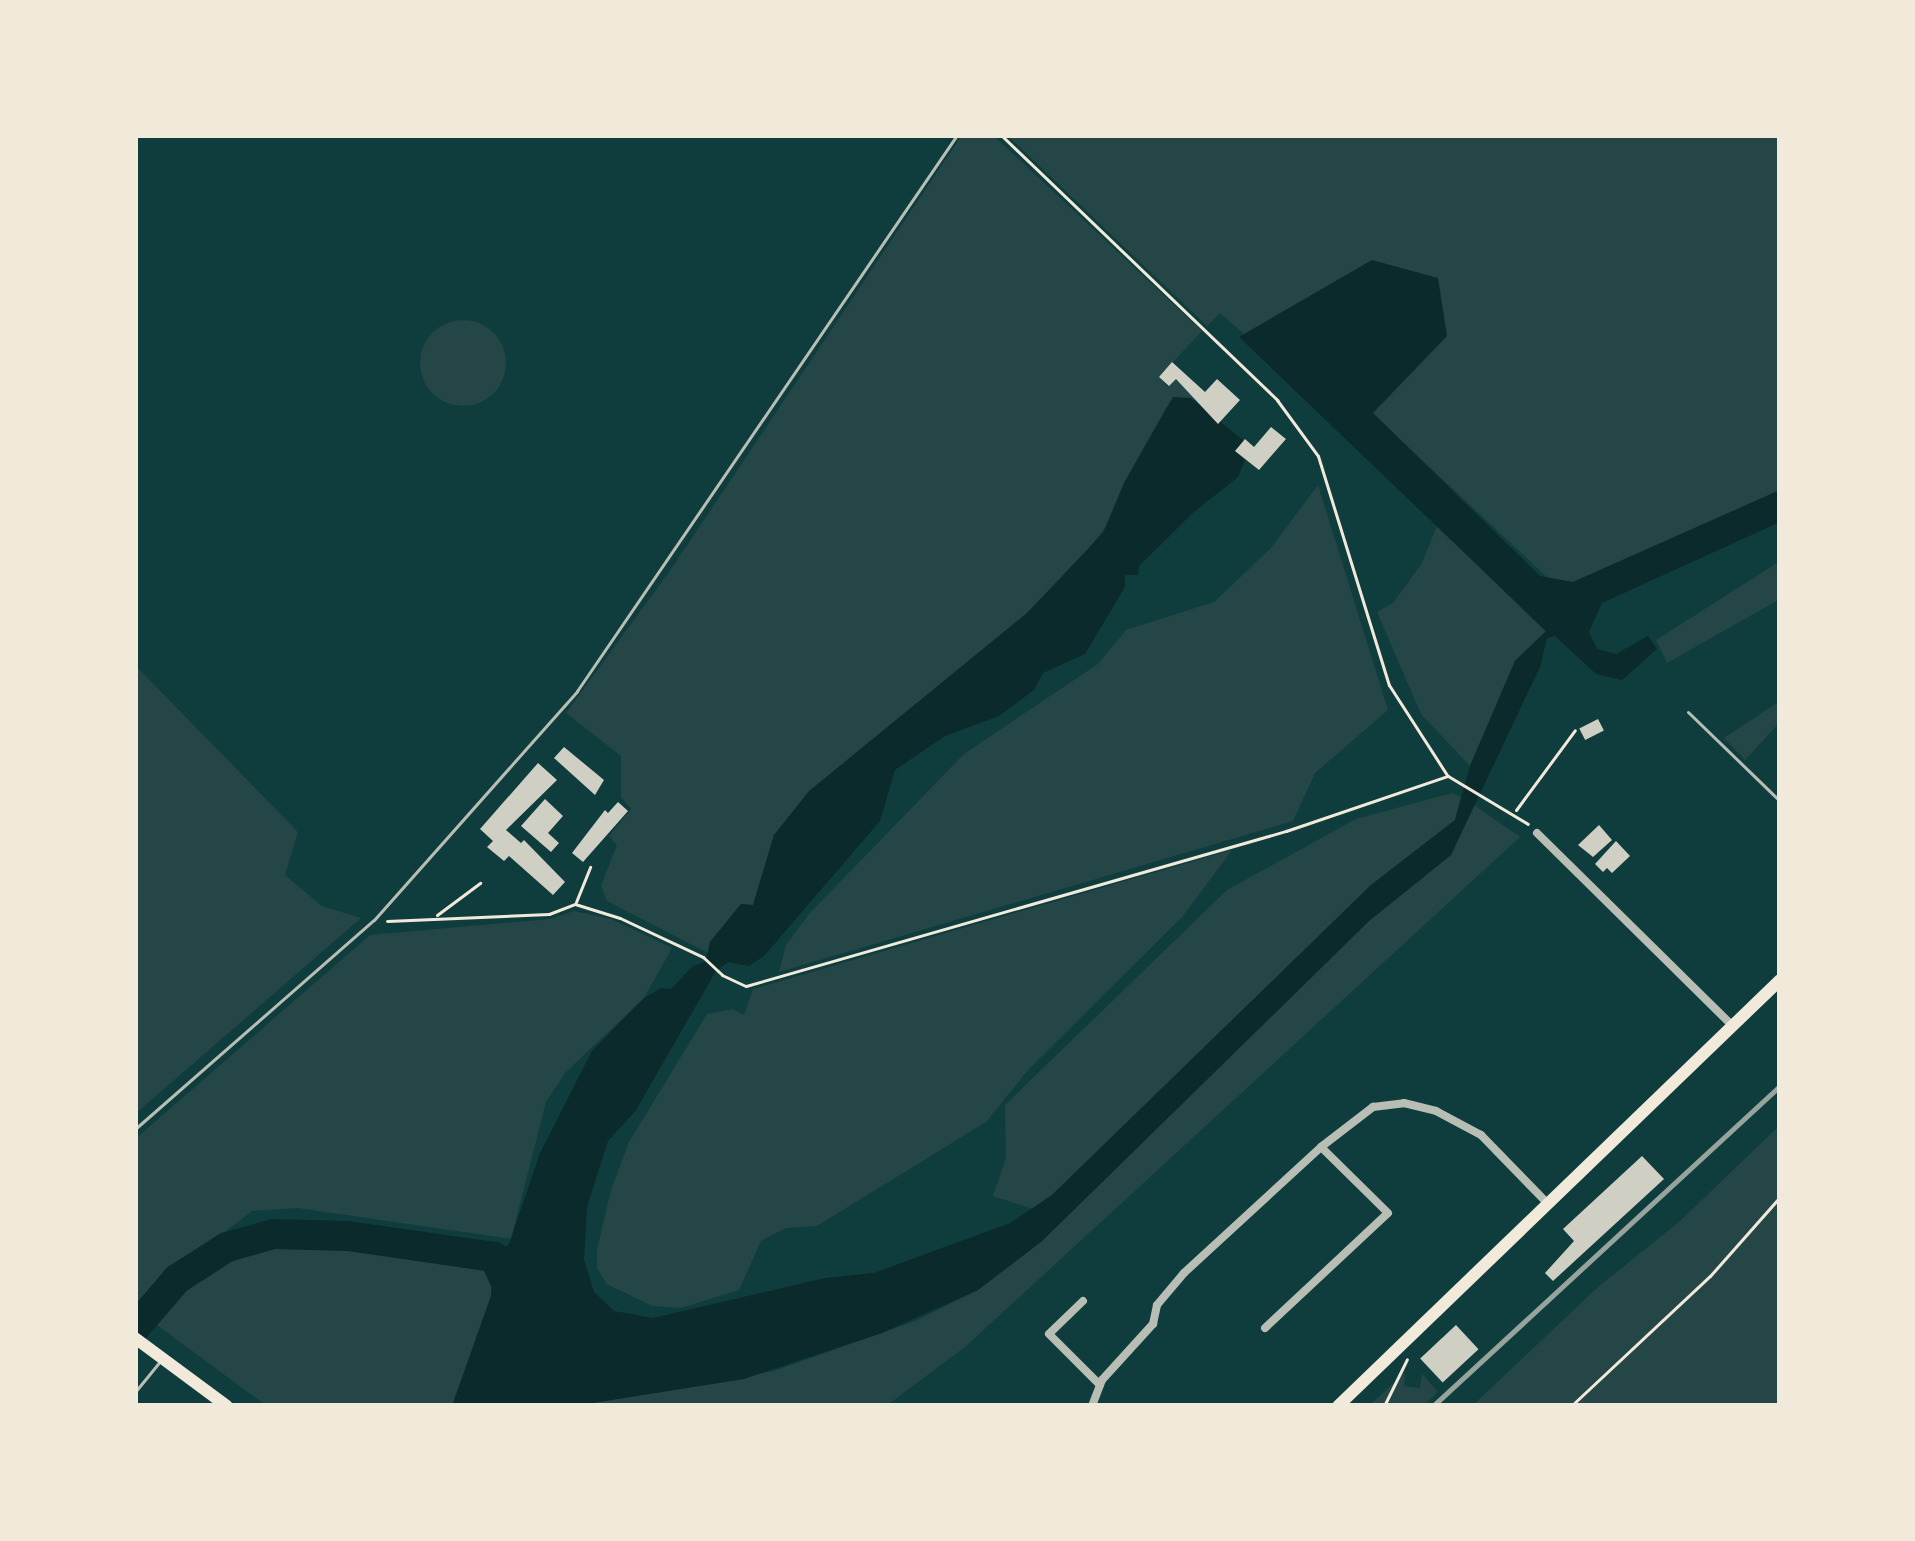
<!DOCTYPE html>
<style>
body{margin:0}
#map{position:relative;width:1915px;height:1541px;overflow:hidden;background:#0f3d3e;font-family:Karla,sans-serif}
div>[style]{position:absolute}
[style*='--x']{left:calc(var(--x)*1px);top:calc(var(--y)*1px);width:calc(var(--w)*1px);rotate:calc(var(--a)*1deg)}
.green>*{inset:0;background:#244646}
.round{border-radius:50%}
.water>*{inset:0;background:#0a2a2b}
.river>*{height:30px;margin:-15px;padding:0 15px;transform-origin:15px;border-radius:15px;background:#0a2a2b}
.building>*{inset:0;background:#cfcfc3;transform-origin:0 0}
.path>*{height:3px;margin:-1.5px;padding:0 1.5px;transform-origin:1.5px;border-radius:1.5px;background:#f1e9da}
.service>*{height:3px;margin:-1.5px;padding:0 1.5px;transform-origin:1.5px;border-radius:1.5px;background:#b8beb3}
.minor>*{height:8px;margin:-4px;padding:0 4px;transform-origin:4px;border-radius:4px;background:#b8beb3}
.trunk>*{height:12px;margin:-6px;padding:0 6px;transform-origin:6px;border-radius:6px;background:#f1e9da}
.rail>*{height:4.5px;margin:-2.25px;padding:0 2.25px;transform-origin:2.25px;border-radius:2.25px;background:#97a49c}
span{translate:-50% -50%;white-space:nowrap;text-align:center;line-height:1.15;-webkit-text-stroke:9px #f1e9da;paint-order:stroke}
.frame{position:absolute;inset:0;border:138px solid #f1e9da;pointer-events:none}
</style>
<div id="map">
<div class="green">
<i style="clip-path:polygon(962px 135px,993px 135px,1202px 331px,1159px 377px,1168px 387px,1176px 379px,1198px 399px,1167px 406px,1124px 483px,1113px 518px,1076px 564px,1027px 613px,839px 768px,774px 835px,753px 905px,741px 904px,710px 942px,708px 953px,607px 901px,601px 885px,617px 845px,609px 836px,631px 809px,621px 797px,621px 756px,566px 713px,669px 572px)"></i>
<i style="clip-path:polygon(1007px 135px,1780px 135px,1780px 490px,1573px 582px,1551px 581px,1372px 413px,1446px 336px,1371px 261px,1244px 334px,1220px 313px,1207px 326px)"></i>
<i class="round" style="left:420px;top:320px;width:86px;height:86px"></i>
<i style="clip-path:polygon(1318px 485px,1388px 710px,1315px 773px,1293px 821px,779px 972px,786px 945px,809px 914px,964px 754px,1098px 664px,1126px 630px,1214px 602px,1271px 548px)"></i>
<i style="clip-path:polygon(1437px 526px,1546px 632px,1515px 661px,1470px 766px,1421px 714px,1377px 612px,1393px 603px,1422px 563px)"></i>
<i style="clip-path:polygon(1780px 561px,1780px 599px,1667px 663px,1656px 640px)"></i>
<i style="clip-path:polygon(135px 665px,298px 832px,285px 875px,322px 906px,361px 918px,135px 1114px)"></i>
<i style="clip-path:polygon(1780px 701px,1780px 722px,1745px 760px,1724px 738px)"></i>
<i style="clip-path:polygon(1452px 793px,1461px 797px,1455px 820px,1371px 885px,1052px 1195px,1033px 1209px,993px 1196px,1006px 1158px,1005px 1105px,1227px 890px,1356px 819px)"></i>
<i style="clip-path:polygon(1474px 805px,1520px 837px,965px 1347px,886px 1406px,574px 1406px,774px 1371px,915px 1321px,978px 1290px,1042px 1241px,1369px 921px,1451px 855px)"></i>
<i style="clip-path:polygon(1232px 850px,1183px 916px,1028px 1070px,986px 1122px,817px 1226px,786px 1228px,761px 1241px,739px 1290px,681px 1308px,652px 1306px,607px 1284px,597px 1268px,597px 1250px,611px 1190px,629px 1142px,707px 1014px,733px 1009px,744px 1015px,753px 989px)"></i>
<i style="clip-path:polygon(574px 911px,611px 919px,672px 948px,644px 998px,565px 1073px,546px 1102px,511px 1239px,298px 1208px,252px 1211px,190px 1259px,135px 1319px,135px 1139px,370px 935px,550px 919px)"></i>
<i style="clip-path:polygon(1780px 1125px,1780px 1406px,1472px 1406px,1598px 1287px,1679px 1222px)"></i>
<i style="clip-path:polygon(274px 1234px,348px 1236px,494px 1257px,491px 1296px,452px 1406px,267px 1406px,142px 1314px,177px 1279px,226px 1247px)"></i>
<i style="clip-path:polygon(1405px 1372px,1404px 1386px,1420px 1388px,1422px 1374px,1438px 1392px,1423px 1406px,1369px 1406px)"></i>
</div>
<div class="water">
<i style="clip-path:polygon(1372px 260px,1438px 278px,1447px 336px,1373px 413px,1540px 576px,1573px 582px,1780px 490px,1780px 522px,1602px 603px,1589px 632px,1597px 649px,1616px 654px,1648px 636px,1657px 649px,1622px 680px,1596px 674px,1555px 636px,1547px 638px,1540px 667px,1451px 855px,1369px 921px,1042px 1241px,978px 1290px,882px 1333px,744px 1379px,574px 1406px,452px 1406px,491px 1296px,494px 1257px,509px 1244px,540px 1153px,592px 1051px,644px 998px,661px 988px,671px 989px,693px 966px,706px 961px,710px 942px,741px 904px,753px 905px,774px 835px,809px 791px,1027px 613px,1103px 533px,1124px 483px,1173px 397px,1191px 398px,1244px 441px,1235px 451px,1245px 460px,1238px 477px,1194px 512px,1139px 566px,1138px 575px,1125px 575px,1125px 587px,1085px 654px,1043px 673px,1034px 690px,999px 716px,945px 736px,895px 770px,880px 821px,764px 956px,749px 966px,728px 962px,716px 971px,636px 1110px,608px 1141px,587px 1207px,584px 1260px,594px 1292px,614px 1311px,653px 1318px,825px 1278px,874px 1273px,1010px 1223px,1052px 1195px,1371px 885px,1455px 820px,1470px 766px,1515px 661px,1546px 631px,1239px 337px)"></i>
</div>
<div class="river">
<i style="--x:135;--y:1328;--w:65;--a:-49.4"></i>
<i style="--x:177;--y:1279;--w:59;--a:-32.6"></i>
<i style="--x:227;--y:1247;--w:49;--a:-15.5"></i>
<i style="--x:274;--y:1234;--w:74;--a:1.5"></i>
<i style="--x:348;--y:1236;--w:148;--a:8.2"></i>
<i style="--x:494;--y:1257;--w:38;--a:65"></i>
</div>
<div class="building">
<i style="clip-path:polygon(1172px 362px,1205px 392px,1217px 379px,1240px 400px,1218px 424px,1176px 379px,1169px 386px,1159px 377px)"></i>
<i style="clip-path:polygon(1271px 427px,1286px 439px,1259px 470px,1235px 451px,1245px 439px,1254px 447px)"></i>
<i style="left:1598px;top:719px;width:13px;height:21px;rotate:63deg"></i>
<i style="clip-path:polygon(564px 747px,604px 780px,595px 795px,554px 758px)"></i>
<i style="clip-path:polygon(538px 763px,557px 780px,506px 830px,521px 843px,524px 840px,565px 882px,553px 895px,509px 856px,504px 861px,487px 847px,493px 841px,480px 829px)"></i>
<i style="clip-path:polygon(545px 799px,563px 816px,548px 833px,559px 843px,551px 852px,521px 826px)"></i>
<i style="clip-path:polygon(618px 802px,628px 811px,583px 862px,572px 853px,605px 810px,608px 813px)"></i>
<i style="clip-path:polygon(1599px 825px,1612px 840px,1593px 857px,1578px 845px)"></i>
<i style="clip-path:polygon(1616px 841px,1630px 856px,1612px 873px,1607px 868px,1603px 872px,1595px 864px)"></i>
<i style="clip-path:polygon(1642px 1156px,1664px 1179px,1553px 1281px,1545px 1273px,1574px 1241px,1563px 1229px)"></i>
<i style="left:1456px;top:1325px;width:33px;height:49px;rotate:47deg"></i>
</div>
<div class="path">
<i style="--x:1001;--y:135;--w:383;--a:43.8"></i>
<i style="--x:1277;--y:400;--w:69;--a:53.8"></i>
<i style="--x:1318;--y:456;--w:240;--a:72.8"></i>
<i style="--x:1389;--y:685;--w:107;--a:57.2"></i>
<i style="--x:1516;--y:810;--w:99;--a:-53.6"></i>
<i style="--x:576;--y:902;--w:38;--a:-68"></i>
<i style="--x:437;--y:915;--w:54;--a:-36.7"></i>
<i style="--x:387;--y:921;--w:162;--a:-2.5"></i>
<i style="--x:549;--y:914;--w:28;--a:-21"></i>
<i style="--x:575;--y:904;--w:47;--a:17.3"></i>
<i style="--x:620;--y:918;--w:92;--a:25.2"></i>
<i style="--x:703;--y:957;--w:26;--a:43"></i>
<i style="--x:722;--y:975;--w:26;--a:25"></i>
<i style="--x:746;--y:986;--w:562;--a:-16.02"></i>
<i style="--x:1286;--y:831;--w:171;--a:-18.8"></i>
<i style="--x:1448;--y:776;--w:93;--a:31"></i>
<i style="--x:1384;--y:1406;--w:52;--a:-63.9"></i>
<i style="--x:1571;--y:1406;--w:190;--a:-43.1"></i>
<i style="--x:1710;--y:1276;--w:106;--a:-48.5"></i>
</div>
<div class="service">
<i style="--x:1688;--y:712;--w:128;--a:44.1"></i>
<i style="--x:135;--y:1129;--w:317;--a:-41.2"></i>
<i style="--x:374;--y:920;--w:306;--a:-48.4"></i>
<i style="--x:577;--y:691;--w:673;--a:-55.65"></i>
<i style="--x:135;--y:1392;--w:41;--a:-50.9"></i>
</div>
<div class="minor">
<i style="--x:1537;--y:833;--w:274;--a:44.6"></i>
<i style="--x:1083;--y:1301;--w:47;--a:135.9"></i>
<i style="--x:1049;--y:1334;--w:72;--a:45"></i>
<i style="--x:1265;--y:1328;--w:168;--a:-43.1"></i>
<i style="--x:1388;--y:1213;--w:94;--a:-135.4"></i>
<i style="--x:1092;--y:1406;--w:28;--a:-69"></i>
<i style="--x:1102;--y:1380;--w:76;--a:-47.7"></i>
<i style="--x:1153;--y:1324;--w:19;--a:-78"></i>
<i style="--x:1157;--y:1305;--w:42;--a:-49.8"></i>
<i style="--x:1184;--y:1273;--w:186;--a:-42.6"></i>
<i style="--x:1321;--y:1147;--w:66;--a:-37.6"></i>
<i style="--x:1373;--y:1107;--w:31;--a:-7"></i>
<i style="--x:1404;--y:1103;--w:33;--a:14"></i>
<i style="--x:1436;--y:1111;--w:51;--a:28.1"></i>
<i style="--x:1481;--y:1135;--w:96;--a:45.8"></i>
</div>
<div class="trunk">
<i style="--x:135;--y:1338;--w:114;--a:36.5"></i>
<i style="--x:1338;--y:1406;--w:614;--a:-43.94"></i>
</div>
<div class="rail">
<i style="--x:1433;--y:1406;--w:472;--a:-42.7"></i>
</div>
<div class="frame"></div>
</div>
